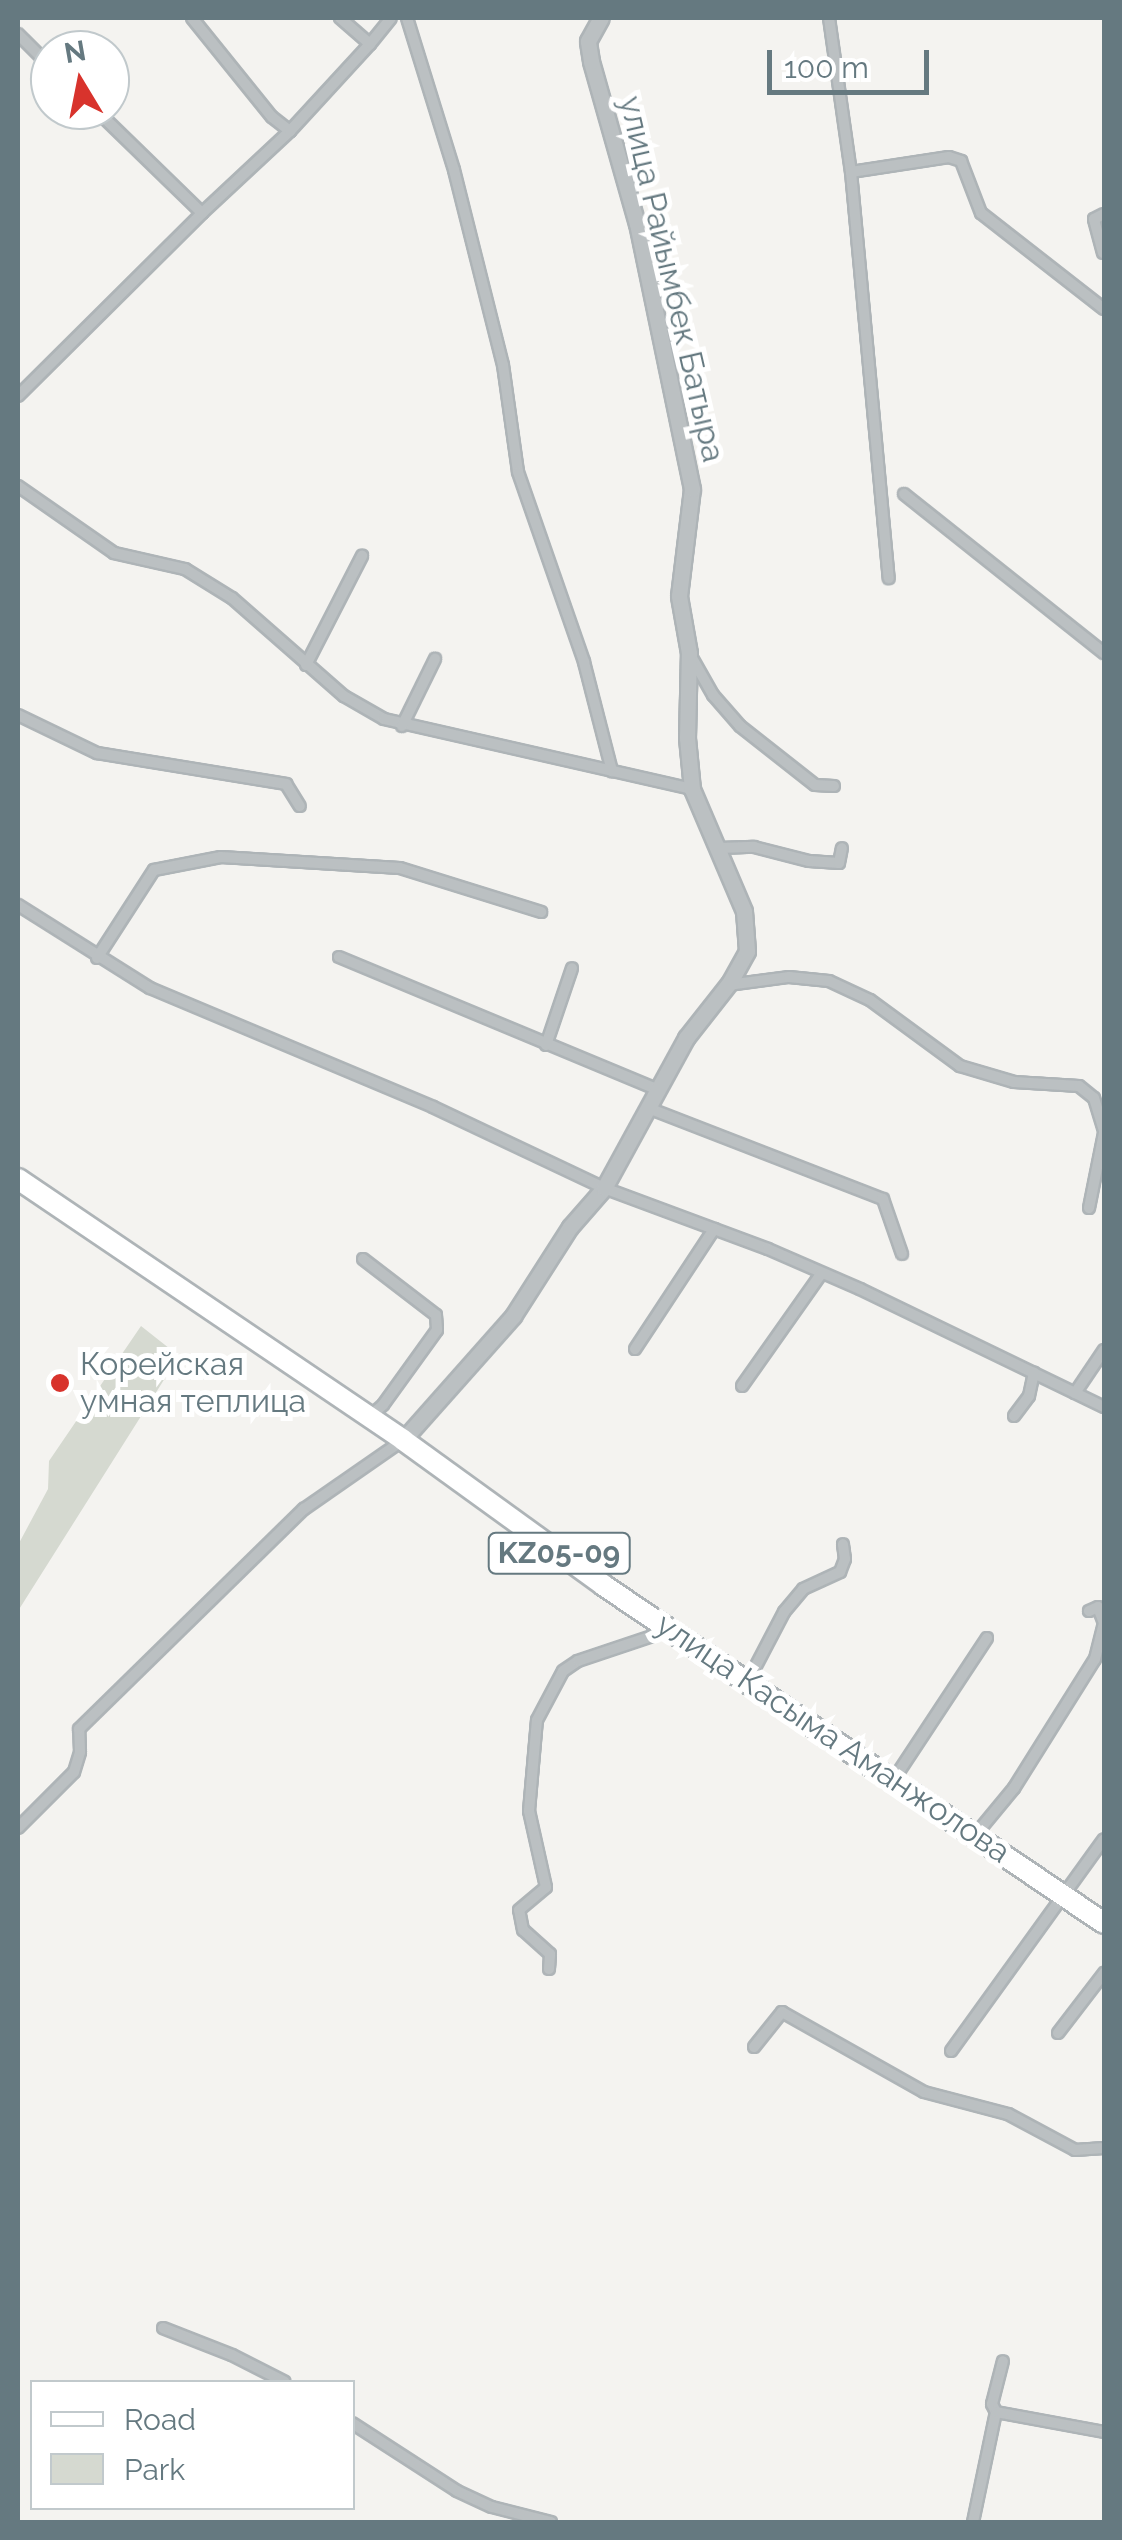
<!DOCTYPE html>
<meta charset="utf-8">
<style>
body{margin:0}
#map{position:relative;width:1122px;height:2540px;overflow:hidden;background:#f4f3f0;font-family:Raleway,sans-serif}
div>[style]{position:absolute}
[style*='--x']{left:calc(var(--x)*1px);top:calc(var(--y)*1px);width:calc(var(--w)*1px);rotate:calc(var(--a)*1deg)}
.green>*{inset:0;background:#d5d9d0}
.roads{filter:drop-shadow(2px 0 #aeb4b7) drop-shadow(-2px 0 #aeb4b7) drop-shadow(0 2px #aeb4b7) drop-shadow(0 -2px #aeb4b7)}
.minor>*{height:10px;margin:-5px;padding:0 5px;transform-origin:5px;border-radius:5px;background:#bbc0c2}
.tertiary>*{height:15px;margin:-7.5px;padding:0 7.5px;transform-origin:7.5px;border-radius:7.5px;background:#bbc0c2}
.primary>*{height:20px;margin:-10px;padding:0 10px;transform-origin:10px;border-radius:10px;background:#fff}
.dots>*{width:28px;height:28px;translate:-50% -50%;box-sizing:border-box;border:5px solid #fff;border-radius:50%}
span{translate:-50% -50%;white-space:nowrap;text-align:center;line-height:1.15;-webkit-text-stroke:10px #fff;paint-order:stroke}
.shield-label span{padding:2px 8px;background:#fff;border:2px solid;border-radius:8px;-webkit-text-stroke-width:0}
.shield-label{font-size:30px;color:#657980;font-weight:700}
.street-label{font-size:32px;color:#657980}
.poi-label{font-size:32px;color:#657980}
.left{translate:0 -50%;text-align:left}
.frame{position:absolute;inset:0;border:20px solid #657980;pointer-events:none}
.legend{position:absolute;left:30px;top:2380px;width:325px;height:130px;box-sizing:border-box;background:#fff;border:2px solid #c1c9cc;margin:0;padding:12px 18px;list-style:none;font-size:30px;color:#657980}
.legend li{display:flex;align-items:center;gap:20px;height:50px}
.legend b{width:50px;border:2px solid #c1c9cc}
.north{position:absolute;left:30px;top:30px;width:100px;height:100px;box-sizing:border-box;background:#fff;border:2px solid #c1c9cc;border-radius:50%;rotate:350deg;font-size:28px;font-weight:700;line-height:40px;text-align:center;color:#657980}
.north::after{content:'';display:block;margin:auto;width:35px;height:45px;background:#d8332c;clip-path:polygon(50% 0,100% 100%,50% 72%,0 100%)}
.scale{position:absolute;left:767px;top:50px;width:162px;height:45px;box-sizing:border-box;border:5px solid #657980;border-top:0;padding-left:12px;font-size:30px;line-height:35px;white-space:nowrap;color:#657980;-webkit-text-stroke:8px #fff;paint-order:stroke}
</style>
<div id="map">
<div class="green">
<i style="clip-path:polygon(141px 1326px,179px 1356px,18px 1611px,18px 1545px,48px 1489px,49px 1461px)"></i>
</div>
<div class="roads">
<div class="minor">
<i style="--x:192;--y:18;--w:127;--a:51.1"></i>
<i style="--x:272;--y:117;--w:23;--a:38"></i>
<i style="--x:290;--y:131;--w:120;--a:137"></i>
<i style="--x:407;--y:18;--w:159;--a:72.8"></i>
<i style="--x:454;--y:170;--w:201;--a:75.9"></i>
<i style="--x:503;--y:365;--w:108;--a:82"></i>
<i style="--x:518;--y:472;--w:201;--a:70.8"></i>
<i style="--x:584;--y:662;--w:113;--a:75.6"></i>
<i style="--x:829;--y:18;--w:156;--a:81.9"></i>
<i style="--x:851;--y:172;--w:408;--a:84.7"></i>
<i style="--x:18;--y:34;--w:45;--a:45"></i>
<i style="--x:370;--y:44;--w:33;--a:-51"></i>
<i style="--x:290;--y:131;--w:118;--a:-47.4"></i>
<i style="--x:370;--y:44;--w:40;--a:-139"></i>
<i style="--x:851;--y:172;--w:99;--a:-8.7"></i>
<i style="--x:949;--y:157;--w:13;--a:18"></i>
<i style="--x:961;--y:161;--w:56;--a:69"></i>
<i style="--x:981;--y:213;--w:156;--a:38"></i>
<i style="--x:1103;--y:253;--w:35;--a:-105"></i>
<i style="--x:1094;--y:219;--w:11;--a:-27"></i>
<i style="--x:18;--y:396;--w:260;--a:-44.8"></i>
<i style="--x:202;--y:213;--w:148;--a:-135.8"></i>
<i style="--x:18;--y:486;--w:117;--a:34.9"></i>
<i style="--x:114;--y:553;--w:73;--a:12.7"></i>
<i style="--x:185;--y:569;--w:55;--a:31.7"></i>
<i style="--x:232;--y:598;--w:149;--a:41.2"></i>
<i style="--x:344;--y:696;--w:46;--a:29.9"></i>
<i style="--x:384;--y:719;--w:316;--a:12.8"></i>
<i style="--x:904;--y:494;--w:256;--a:38.5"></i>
<i style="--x:692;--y:658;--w:43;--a:60.4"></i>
<i style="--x:713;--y:695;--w:41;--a:48.9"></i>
<i style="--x:740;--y:726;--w:95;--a:38.2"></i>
<i style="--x:815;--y:785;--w:19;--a:3"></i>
<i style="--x:306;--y:665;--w:123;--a:-62.8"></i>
<i style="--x:18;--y:715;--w:88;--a:25.7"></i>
<i style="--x:97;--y:753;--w:192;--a:9.3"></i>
<i style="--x:286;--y:784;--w:26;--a:58"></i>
<i style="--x:402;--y:726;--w:75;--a:-63.8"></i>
<i style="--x:719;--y:848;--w:35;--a:-2"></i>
<i style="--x:754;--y:847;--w:57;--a:14.3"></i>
<i style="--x:809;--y:861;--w:30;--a:4"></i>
<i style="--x:839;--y:863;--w:15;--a:-79"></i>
<i style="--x:18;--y:905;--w:156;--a:32.2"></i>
<i style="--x:150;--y:988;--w:307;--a:22.8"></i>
<i style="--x:433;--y:1107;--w:189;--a:25.3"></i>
<i style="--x:604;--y:1188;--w:175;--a:20.4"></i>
<i style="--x:768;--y:1249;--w:100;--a:23.5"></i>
<i style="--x:860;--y:1289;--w:271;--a:25.8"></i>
<i style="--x:339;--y:957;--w:346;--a:22.6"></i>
<i style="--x:97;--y:958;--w:105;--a:-57.1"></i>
<i style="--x:154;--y:870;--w:68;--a:-11"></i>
<i style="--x:221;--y:857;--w:179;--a:3.5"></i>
<i style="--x:400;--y:868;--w:148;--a:17.3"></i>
<i style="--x:728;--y:985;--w:62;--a:-7.5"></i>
<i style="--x:789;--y:977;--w:40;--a:5.7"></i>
<i style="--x:829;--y:981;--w:45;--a:24.9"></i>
<i style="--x:870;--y:1000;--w:112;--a:36.3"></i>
<i style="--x:960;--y:1066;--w:56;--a:16.5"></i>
<i style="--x:1014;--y:1082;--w:65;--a:3.5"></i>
<i style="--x:1079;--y:1086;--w:19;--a:39"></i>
<i style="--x:1094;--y:1098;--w:34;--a:73"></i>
<i style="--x:546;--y:1045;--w:81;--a:-71.3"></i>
<i style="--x:648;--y:1108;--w:252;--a:21.2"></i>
<i style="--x:883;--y:1199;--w:58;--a:70.9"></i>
<i style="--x:1089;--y:1208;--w:76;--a:-78.7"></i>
<i style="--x:363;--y:1259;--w:92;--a:37.5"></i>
<i style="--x:436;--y:1315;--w:15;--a:86"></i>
<i style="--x:437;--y:1330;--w:92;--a:125.8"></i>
<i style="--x:383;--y:1405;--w:18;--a:139"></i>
<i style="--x:635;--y:1349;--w:144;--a:-56.6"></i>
<i style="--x:742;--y:1386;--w:137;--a:-54.8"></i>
<i style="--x:1075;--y:1393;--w:52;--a:-56"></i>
<i style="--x:1014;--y:1416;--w:25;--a:-53"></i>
<i style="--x:1029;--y:1396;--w:24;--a:-78"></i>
<i style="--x:748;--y:1681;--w:78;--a:-62.4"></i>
<i style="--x:784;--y:1612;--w:30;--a:-50"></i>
<i style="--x:803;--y:1589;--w:41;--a:-24.7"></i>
<i style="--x:840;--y:1572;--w:14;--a:-69"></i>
<i style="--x:845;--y:1559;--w:15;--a:-98"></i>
<i style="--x:894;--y:1779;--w:169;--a:-56.6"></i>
<i style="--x:18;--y:1828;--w:79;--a:-45"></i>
<i style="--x:74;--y:1772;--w:21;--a:-73"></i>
<i style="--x:80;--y:1752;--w:23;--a:-92"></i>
<i style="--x:79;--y:1729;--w:315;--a:-44.4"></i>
<i style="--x:304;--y:1509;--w:119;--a:-34.8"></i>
<i style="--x:976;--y:1834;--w:60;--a:-50.4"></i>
<i style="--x:1014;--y:1788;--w:152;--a:-57.9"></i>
<i style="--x:1095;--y:1659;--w:37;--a:-76"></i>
<i style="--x:1104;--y:1623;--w:17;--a:-111"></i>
<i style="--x:1098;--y:1607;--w:10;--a:156"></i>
<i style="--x:549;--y:1969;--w:15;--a:-86"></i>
<i style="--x:550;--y:1954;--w:36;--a:-138"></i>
<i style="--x:523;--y:1930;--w:20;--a:-101"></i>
<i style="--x:519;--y:1910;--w:35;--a:-40"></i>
<i style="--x:546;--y:1887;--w:78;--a:-102.6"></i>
<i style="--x:529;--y:1811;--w:91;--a:-85"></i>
<i style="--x:537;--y:1720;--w:55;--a:-62"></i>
<i style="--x:563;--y:1671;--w:18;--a:-34"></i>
<i style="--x:578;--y:1661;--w:97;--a:-18.6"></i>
<i style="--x:1058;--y:2033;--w:76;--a:-52.5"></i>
<i style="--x:754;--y:2047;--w:45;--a:-51.3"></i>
<i style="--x:782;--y:2012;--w:163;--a:29.4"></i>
<i style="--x:924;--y:2092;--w:87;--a:14.7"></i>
<i style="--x:1008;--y:2114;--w:76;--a:28.2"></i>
<i style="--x:1075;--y:2150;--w:29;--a:-4"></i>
<i style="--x:951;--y:2051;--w:261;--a:-54.2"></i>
<i style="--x:163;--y:2328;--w:74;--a:21.4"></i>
<i style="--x:232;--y:2355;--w:59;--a:27"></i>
<i style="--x:996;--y:2412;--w:9;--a:-117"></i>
<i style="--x:992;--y:2404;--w:44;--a:-75.7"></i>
<i style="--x:352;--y:2423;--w:125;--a:32.9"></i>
<i style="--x:457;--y:2491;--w:38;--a:25"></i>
<i style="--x:492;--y:2507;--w:61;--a:14.3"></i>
<i style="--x:973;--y:2522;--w:112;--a:-78.2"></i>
<i style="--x:996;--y:2412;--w:110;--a:10.5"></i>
</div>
<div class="tertiary">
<i style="--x:403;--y:1440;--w:166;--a:-48.4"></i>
<i style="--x:513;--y:1316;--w:106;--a:-57.4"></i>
<i style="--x:570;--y:1227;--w:52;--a:-48.9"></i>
<i style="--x:604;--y:1188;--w:171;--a:-61.3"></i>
<i style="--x:686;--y:1038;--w:71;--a:-51.8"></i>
<i style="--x:730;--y:982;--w:35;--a:-61"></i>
<i style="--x:747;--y:951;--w:40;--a:-94.3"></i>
<i style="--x:744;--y:911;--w:133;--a:-113.1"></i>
<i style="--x:692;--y:789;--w:51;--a:-95.6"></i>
<i style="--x:687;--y:738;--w:85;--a:-88.7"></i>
<i style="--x:689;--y:653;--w:58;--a:-100"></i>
<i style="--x:679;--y:596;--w:108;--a:-83.1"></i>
<i style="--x:692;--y:489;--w:271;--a:-101.7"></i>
<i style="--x:637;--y:224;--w:169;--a:-105.8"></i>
<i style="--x:591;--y:61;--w:20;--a:-99"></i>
<i style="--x:588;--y:41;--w:26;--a:-61"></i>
</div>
<div class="primary">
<i style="--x:18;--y:1179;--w:465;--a:34.1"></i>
<i style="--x:403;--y:1440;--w:247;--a:35.9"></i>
<i style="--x:603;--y:1585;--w:604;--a:34.01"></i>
</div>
</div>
<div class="dots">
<i style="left:60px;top:1383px;background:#d8332c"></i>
</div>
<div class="shield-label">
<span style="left:559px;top:1553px">KZ05-09</span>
</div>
<div class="street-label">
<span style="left:672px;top:279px;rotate:77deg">улица Райымбек Батыра</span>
<span style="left:833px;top:1738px;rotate:34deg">улица Касыма Аманжолова</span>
</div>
<div class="poi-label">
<span class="left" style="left:80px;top:1383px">Корейская<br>умная теплица</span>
</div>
<div class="frame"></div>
<ul class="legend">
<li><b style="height:12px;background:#fff"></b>Road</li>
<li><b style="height:28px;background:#d5d9d0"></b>Park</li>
</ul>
<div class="north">N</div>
<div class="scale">100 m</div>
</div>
